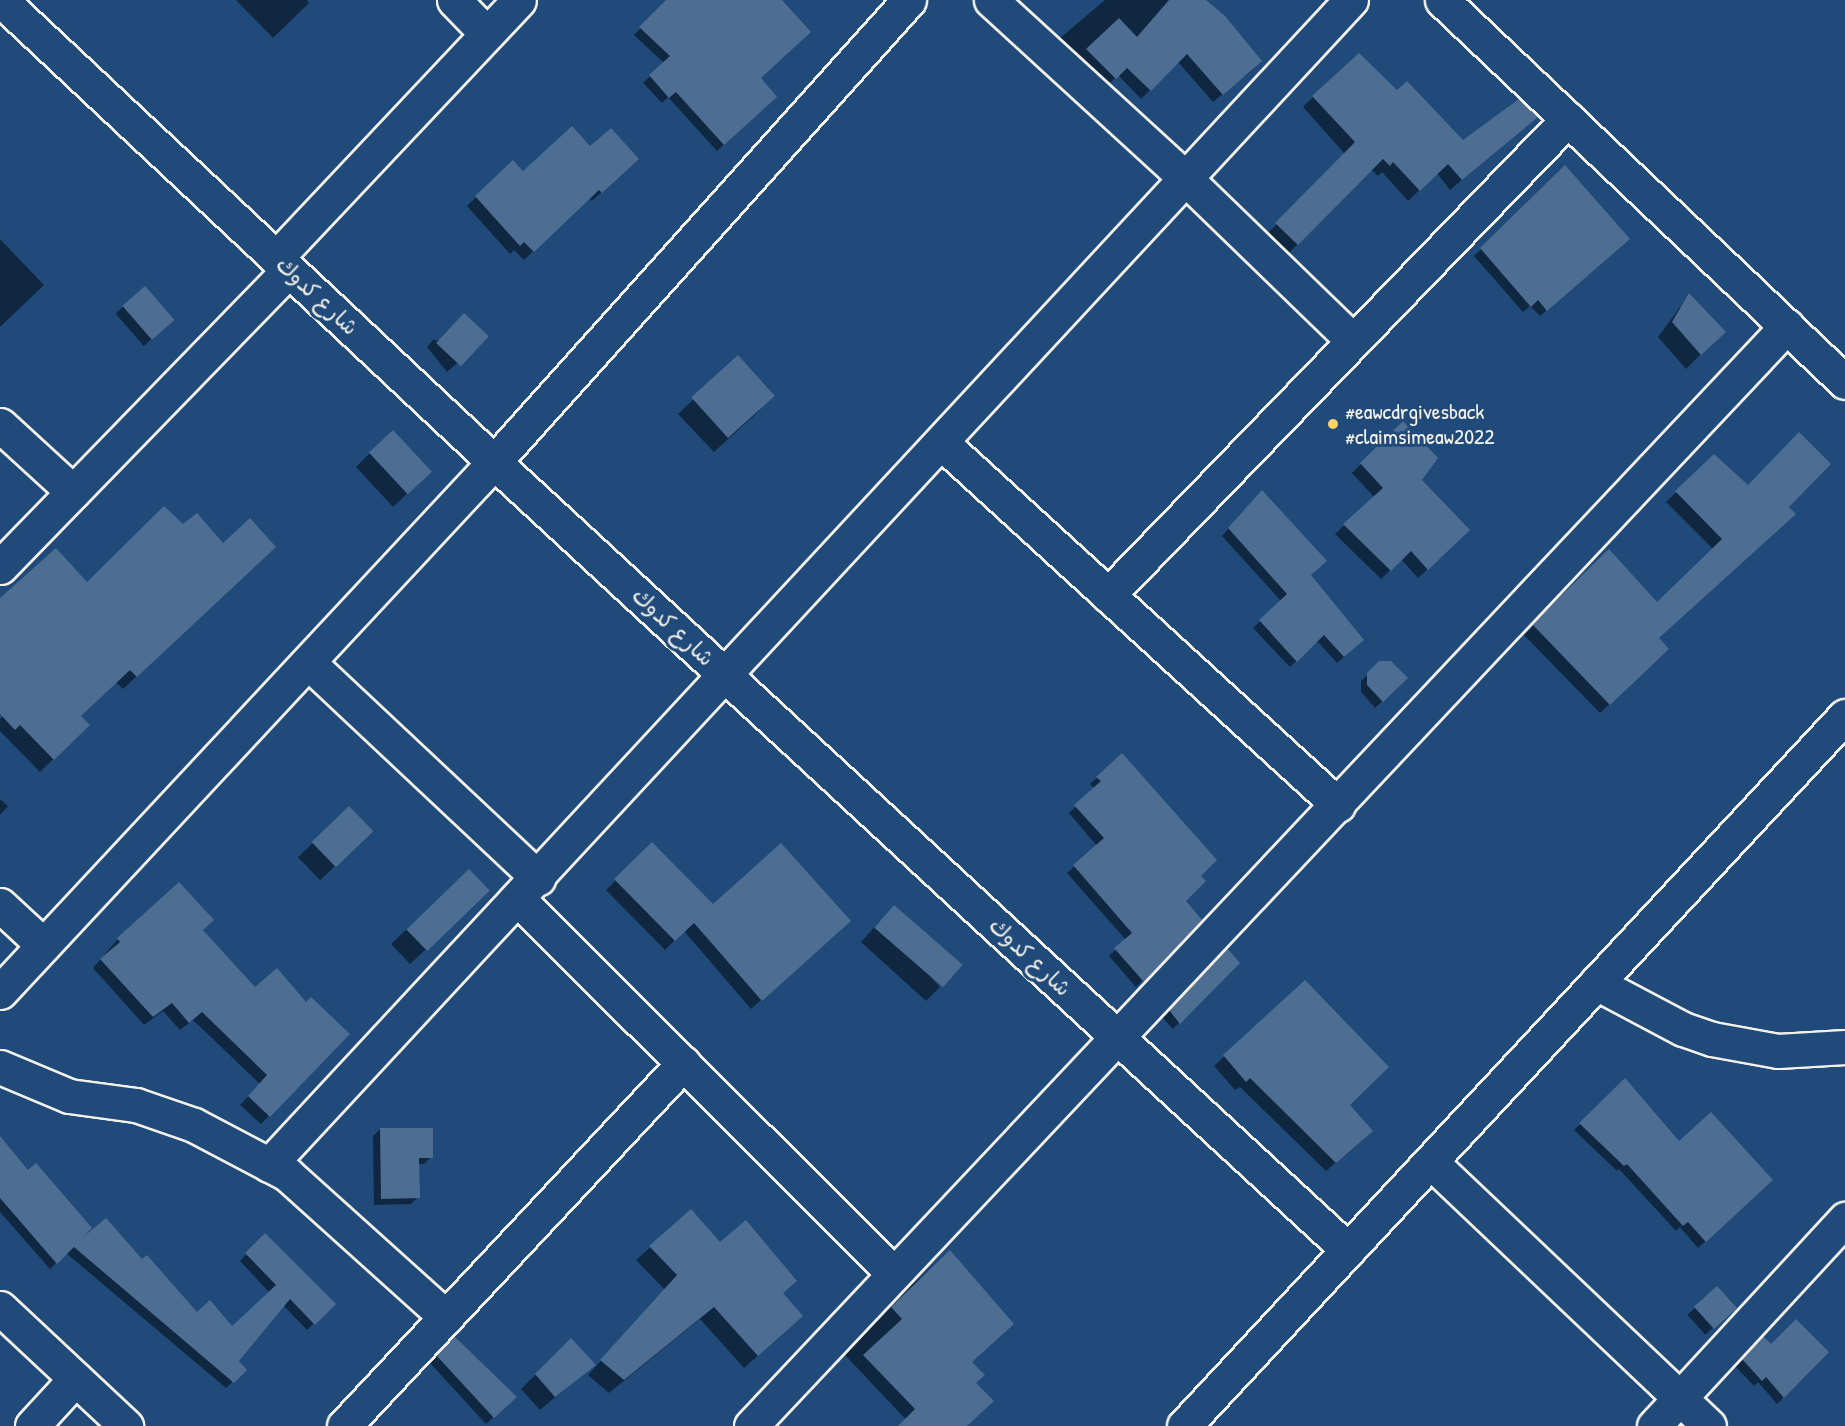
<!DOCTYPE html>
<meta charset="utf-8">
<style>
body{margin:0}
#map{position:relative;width:1845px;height:1426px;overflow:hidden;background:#1f4a7a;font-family:"Patrick Hand","Playpen Sans Arabic",sans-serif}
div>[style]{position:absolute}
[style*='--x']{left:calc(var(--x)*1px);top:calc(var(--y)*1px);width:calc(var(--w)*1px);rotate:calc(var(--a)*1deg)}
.shadow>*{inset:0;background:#0007;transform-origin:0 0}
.building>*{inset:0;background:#4d6e92;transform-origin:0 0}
.roads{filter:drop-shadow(2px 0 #f4f1e8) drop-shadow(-2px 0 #f4f1e8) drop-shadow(0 2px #f4f1e8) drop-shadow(0 -2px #f4f1e8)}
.street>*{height:33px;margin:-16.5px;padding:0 16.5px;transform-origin:16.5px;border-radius:16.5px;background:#1f4a7a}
.secondary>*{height:33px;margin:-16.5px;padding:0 16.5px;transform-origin:16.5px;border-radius:16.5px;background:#1f4a7a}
.dots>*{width:16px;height:16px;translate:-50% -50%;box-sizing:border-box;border:3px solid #1f4a7a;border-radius:50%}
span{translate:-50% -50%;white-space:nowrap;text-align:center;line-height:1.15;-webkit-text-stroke:6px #1f4a7a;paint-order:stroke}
.street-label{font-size:22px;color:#f4f1e8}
.poi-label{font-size:22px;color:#f4f1e8}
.left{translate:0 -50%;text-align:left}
</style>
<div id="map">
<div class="shadow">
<i style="clip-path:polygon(236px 0,307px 0,309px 3px,273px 38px)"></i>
<i style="clip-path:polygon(668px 0,768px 0,759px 79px,768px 103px,717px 151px,668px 97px,662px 103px,643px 83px,664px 63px,634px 35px)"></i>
<i style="clip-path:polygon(1105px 0,1204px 0,1252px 70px,1213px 102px,1178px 62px,1141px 99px,1118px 75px,1106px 87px,1059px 39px)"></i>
<i style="clip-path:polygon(1397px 92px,1463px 142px,1536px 117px,1450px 190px,1437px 173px,1408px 201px,1382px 172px,1378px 176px,1371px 169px,1287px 255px,1266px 235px,1345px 154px,1303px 107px,1313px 97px)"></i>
<i style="clip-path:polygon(590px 148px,628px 168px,592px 201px,589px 198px,524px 260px,514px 250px,510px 254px,467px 206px,476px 197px,523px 173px)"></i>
<i style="clip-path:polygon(1565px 167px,1621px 246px,1540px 316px,1530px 306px,1523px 312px,1474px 256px)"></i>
<i style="clip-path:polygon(0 239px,44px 285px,0 327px)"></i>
<i style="left:145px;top:288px;width:43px;height:39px;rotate:49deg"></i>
<i style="clip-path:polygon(1689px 295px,1723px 332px,1686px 369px,1658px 337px)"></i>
<i style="clip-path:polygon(433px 340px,480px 343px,447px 372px,427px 347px)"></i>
<i style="clip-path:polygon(738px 357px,759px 411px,714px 452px,678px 414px)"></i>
<i style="clip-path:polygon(1402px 423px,1420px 480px,1459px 540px,1418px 578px,1401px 559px,1381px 579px,1335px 534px,1374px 497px,1352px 473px)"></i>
<i style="clip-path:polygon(1799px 434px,1657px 639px,1667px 649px,1600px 713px,1524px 635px,1609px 551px,1657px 605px,1713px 549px,1666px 502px,1714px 457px,1748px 487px)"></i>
<i style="clip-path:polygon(370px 453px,415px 486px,393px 507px,356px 467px)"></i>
<i style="clip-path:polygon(1255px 499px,1355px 647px,1337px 663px,1317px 641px,1290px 667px,1253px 628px,1281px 601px,1222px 536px)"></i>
<i style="clip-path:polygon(223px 545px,261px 559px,123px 689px,116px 682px,79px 716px,88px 725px,40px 772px,0 731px,0 719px,50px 666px,0 648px,0 609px)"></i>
<i style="clip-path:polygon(1380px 663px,1406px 678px,1375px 708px,1361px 692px,1361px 681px)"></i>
<i style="clip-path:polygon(1121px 756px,1199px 876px,1184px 901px,1200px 920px,1136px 987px,1109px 956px,1126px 940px,1067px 873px,1097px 846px,1069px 813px,1095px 789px,1090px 784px)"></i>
<i style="clip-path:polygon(0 799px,8px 806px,0 815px)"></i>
<i style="left:349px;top:808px;width:32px;height:71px;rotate:46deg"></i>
<i style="clip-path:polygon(652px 845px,713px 906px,840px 931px,751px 1009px,684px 931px,665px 950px,606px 890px)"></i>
<i style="clip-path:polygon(469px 871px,473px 906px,410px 964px,391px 944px)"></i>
<i style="clip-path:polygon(179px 885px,201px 930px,255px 989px,306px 1004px,348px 1034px,261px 1124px,240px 1105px,260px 1084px,193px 1020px,180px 1030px,163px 1011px,144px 1025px,93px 968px,118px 939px)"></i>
<i style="clip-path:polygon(880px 921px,940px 987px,926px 1001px,861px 942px)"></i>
<i style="clip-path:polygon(1227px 950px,1238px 963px,1173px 1029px,1163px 1018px)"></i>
<i style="clip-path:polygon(1305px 982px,1362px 1140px,1326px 1171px,1240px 1087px,1235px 1090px,1214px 1066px)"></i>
<i style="clip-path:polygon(1625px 1080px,1679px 1143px,1764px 1187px,1698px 1248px,1680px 1227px,1676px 1231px,1619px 1169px,1617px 1171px,1574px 1130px)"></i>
<i style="clip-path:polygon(380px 1129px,431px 1157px,424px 1164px,417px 1164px,418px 1197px,411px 1204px,374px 1205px,373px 1136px)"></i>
<i style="clip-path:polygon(0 1141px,76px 1242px,142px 1261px,197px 1314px,232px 1328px,270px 1293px,240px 1261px,265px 1235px,334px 1304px,307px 1330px,283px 1305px,237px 1361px,245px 1370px,226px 1388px,66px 1253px,50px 1269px,0 1212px)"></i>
<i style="clip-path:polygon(691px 1211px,720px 1244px,782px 1294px,788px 1329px,744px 1368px,700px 1319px,609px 1393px,588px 1375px,665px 1290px,636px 1260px)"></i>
<i style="clip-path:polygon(950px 1252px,926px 1426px,912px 1426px,845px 1355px,912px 1285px)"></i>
<i style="left:1717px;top:1288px;width:27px;height:40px;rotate:48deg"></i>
<i style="clip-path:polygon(454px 1338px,508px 1404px,486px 1424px,430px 1363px)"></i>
<i style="clip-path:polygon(1763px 1338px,1771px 1347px,1827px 1352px,1777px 1404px,1758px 1382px,1754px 1386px,1736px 1367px)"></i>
<i style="clip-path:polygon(571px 1340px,593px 1365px,540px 1410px,521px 1389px)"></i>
</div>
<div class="building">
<i style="clip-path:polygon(666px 0,782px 0,811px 32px,761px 78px,777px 97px,724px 145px,676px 92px,669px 98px,649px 75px,670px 56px,639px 27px)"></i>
<i style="clip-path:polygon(1169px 0,1206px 0,1225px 16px,1262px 61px,1223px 95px,1187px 54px,1151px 91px,1127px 68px,1116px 79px,1086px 49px,1119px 18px,1137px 37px)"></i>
<i style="clip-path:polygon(1359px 53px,1397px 90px,1407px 81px,1463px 140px,1519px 99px,1538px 117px,1462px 180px,1448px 164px,1420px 191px,1393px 162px,1390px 166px,1383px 159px,1298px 245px,1275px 223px,1355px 142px,1312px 96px)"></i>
<i style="clip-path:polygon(572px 126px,590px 146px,611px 128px,639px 159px,602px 193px,599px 190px,534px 252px,524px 242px,520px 246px,475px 196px,513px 160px,523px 171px)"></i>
<i style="clip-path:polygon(1565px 165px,1630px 239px,1547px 311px,1538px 300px,1531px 307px,1480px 248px)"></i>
<i style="left:145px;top:286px;width:45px;height:30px;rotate:49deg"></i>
<i style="clip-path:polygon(1689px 293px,1726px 332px,1701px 355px,1672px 322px)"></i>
<i style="left:464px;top:313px;width:34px;height:41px;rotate:43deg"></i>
<i style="left:738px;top:355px;width:55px;height:63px;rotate:48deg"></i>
<i style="clip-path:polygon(1403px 421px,1438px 458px,1422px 480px,1470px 530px,1428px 570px,1411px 551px,1391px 571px,1343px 524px,1383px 488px,1360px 463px)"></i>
<i style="left:393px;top:430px;width:57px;height:33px;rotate:47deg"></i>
<i style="clip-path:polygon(1799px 432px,1831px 464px,1789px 507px,1796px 514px,1659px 638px,1669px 649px,1610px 705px,1532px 624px,1609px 549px,1657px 602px,1722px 539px,1675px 491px,1714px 454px,1748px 485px)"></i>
<i style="clip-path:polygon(1262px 490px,1327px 561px,1311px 575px,1364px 640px,1344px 657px,1324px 635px,1297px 662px,1259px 620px,1287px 594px,1228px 528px)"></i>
<i style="clip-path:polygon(164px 506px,183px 524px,197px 513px,223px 543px,250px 518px,276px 547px,137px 677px,130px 670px,81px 716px,90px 725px,54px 760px,20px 725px,15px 730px,0 714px,0 598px,56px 548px,87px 582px)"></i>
<i style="clip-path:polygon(1379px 661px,1391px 661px,1408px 678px,1383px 702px,1367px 685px,1367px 673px)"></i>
<i style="clip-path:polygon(1122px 753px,1217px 860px,1201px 876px,1206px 881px,1186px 901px,1202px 920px,1144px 982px,1114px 948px,1132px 933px,1073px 865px,1104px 838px,1074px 805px,1101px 781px,1096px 777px)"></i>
<i style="left:349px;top:806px;width:35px;height:52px;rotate:46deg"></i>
<i style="clip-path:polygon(652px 842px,713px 904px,781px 843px,851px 921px,762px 1001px,694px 923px,675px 941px,614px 879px)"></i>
<i style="left:469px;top:869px;width:30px;height:87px;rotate:46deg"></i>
<i style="clip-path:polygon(179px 882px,214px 920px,203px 930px,255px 987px,277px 968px,306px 1002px,311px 997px,350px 1034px,270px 1117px,248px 1096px,267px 1075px,202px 1012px,189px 1023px,172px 1003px,153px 1017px,100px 959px,120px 942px,117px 938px)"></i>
<i style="left:894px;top:905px;width:91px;height:30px;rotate:41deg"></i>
<i style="clip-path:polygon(1227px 948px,1240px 963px,1180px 1024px,1169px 1010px)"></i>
<i style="clip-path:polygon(1305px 980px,1389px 1067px,1350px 1105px,1373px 1131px,1336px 1163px,1250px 1078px,1246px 1082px,1223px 1055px)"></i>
<i style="clip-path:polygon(1625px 1078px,1679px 1141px,1711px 1112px,1773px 1180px,1706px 1242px,1688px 1222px,1683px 1226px,1627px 1164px,1624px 1166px,1579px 1123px)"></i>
<i style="clip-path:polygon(380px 1128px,433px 1128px,433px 1158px,419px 1158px,420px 1198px,381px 1199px)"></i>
<i style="clip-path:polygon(0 1136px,28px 1170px,36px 1163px,92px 1228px,82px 1238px,106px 1218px,142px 1259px,147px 1255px,197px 1312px,210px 1300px,232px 1326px,276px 1285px,245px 1253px,265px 1233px,336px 1304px,315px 1325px,290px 1299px,239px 1361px,247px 1370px,234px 1383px,74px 1247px,57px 1264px,0 1198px)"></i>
<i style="clip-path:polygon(691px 1209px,720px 1242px,746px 1220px,797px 1281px,783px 1293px,803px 1316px,758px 1356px,714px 1307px,624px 1380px,600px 1360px,677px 1275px,649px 1246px)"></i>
<i style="clip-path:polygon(950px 1250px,1014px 1324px,972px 1362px,985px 1375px,976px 1383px,994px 1401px,967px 1426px,898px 1426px,915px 1409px,863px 1355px,902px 1319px,891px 1307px)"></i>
<i style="left:1717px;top:1286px;width:30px;height:31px;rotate:48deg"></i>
<i style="clip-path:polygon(1796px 1319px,1829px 1352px,1784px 1398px,1766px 1377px,1762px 1381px,1742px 1359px,1763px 1336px,1771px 1344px)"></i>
<i style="clip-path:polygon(454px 1336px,517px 1397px,494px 1418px,436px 1355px)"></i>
<i style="clip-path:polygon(571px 1338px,596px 1365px,555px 1397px,535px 1374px)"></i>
</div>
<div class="roads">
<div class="street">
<i style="--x:454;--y:0;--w:47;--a:45.9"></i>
<i style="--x:991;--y:0;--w:262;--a:42.5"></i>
<i style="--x:1184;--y:177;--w:235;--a:44.1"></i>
<i style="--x:1442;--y:0;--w:555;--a:43.47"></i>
<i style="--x:276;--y:258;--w:354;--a:-46.7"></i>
<i style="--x:0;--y:425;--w:99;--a:42.5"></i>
<i style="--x:941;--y:442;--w:538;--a:42.44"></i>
<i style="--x:0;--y:567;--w:414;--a:-45.8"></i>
<i style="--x:1108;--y:595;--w:662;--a:-45.98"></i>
<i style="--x:308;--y:662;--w:316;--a:43.2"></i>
<i style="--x:518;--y:899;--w:530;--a:44.92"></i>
<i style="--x:0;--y:905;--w:59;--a:42.9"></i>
<i style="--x:1596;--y:983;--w:98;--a:27.9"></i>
<i style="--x:1683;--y:1029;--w:31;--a:19"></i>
<i style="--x:1712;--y:1039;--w:67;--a:10.3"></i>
<i style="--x:1778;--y:1051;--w:67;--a:-3.4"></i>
<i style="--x:0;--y:992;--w:725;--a:-47.01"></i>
<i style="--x:494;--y:462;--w:621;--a:-48.07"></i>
<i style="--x:0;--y:1067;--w:75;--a:22.8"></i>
<i style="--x:69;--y:1096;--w:68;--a:7.7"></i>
<i style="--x:136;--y:1105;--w:61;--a:19"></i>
<i style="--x:194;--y:1125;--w:105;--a:27.8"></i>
<i style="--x:287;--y:1174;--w:214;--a:42"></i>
<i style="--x:1431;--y:1162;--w:383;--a:43.5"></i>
<i style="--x:269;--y:1165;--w:1590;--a:-47.12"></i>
<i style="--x:0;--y:1308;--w:173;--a:43.1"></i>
<i style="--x:32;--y:1426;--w:64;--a:-47.5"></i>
<i style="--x:344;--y:1426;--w:497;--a:-46.9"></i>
<i style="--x:751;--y:1426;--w:1511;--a:-46.72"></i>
<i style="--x:1654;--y:1426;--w:282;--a:-47.3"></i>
</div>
<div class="secondary">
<i style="--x:1;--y:0;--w:676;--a:43.14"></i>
<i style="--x:494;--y:462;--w:1162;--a:42.7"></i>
<i style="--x:1184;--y:1426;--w:970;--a:-47.05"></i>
</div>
</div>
<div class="dots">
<i style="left:1333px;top:424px;background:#ffd166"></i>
</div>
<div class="street-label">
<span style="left:317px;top:296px;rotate:43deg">شارع كدوك</span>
<span style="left:673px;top:627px;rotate:43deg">شارع كدوك</span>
<span style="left:1030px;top:957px;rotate:43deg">شارع كدوك</span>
</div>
<div class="poi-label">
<span class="left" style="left:1345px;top:424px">#eawcdrgivesback<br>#claimsimeaw2022</span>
</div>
</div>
